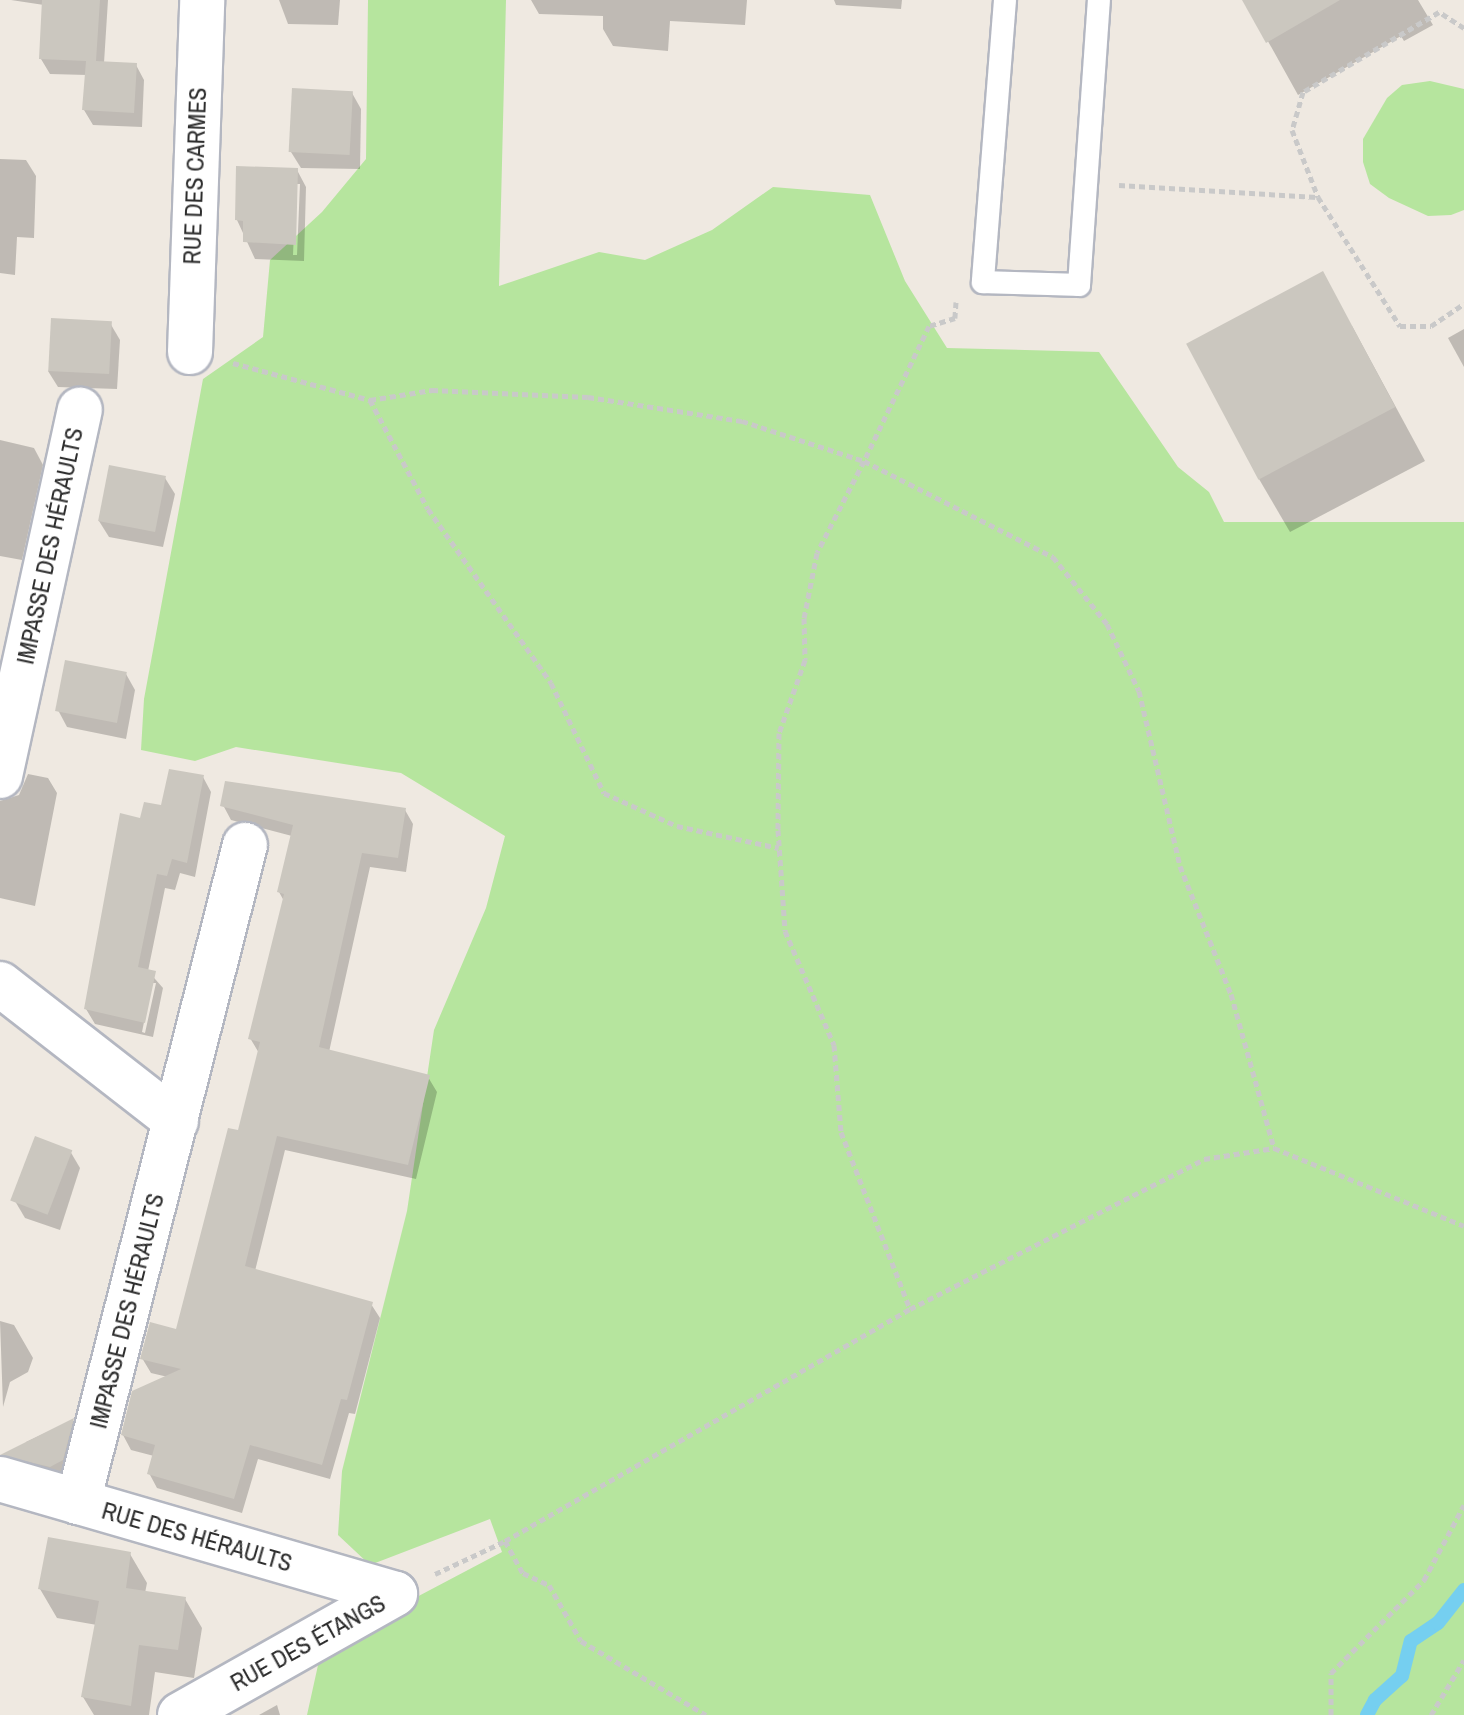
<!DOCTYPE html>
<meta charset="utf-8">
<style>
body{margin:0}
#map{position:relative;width:1464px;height:1715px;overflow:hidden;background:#efe9e1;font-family:"Archivo Narrow",sans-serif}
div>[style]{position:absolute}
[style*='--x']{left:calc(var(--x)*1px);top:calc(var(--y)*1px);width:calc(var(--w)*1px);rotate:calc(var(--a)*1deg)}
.green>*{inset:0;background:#b6e59e}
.shadow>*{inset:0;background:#0003}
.stream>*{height:14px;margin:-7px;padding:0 7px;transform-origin:7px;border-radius:7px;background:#75cff0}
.building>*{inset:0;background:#cbc7bf;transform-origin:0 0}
.path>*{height:5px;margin-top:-2.5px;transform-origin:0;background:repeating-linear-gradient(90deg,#c9c9c9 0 6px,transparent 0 10px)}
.roads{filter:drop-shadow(2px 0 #b4b7c1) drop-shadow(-2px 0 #b4b7c1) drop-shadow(0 2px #b4b7c1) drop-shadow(0 -2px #b4b7c1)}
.lane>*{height:22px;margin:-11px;padding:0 11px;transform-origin:11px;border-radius:11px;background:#fff}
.street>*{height:44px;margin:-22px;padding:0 22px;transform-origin:22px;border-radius:22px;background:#fff}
span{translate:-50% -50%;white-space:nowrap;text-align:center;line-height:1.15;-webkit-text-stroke:7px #fff;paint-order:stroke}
.street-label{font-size:24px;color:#2e2e2e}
</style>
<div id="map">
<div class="green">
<i style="clip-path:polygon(368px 0,506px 0,499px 286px,599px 252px,645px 260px,712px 230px,773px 187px,870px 195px,905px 281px,947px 348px,1099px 352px,1178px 467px,1209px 492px,1224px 522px,1464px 522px,1464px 1715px,307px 1715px,322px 1647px,502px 1552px,490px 1519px,370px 1565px,338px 1535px,342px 1471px,407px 1211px,434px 1030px,486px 908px,505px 836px,401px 773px,236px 747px,195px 761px,141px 750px,144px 699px,203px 379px,263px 337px,270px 260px,322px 212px,366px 159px)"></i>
<i style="clip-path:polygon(1430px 81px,1464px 89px,1464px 210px,1451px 215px,1428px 216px,1389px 198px,1370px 184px,1363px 162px,1363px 139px,1387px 98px,1402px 85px)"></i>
</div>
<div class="shadow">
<i style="clip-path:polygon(11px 0,108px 0,104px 63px,136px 65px,144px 80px,142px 127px,93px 125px,84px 110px,87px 75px,50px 74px,41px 59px,44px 5px)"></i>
<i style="clip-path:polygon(279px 0,340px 0,338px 25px,288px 24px)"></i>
<i style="clip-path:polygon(531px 0,747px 0,745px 25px,670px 21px,668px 51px,613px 46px,603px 29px,603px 16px,539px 14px)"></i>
<i style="clip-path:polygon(834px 0,902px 0,901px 9px,836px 5px)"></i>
<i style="clip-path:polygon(1245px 0,1418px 0,1433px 25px,1404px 41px,1401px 36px,1298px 95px)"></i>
<i style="clip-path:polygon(352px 93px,361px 109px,360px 169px,301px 168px,291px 152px)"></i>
<i style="clip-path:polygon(0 159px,26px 160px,36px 176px,34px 238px,17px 237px,15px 275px,0 273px)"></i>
<i style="clip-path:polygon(evenodd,297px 170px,306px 187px,304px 261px,255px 259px,237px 220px,297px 170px,296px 184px,300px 184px,297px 255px,293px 255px,296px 184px)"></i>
<i style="clip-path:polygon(110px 323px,120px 340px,117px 389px,58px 387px,48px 371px)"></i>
<i style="clip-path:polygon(1352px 326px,1425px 461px,1290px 532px,1259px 479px)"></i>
<i style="clip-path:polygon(1464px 329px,1464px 367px,1448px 338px)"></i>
<i style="clip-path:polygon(0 440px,34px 448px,43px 465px,22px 560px,0 556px)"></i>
<i style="clip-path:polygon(165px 478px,175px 494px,163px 547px,109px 537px,99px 521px)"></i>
<i style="clip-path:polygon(126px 674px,135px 690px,126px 739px,67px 727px,58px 710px)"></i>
<i style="clip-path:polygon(28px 774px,48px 778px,57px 793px,35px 906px,0 898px,0 801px,19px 795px)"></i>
<i style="clip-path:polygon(evenodd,203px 777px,211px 792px,195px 877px,180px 873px,175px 890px,165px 888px,148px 971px,163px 988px,153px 1037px,95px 1024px,86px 1009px,142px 820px,203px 777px,152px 983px,156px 983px,145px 1033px,142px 1032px,152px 983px)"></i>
<i style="clip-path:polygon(223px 805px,405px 810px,413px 824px,406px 872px,370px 867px,329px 1052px,428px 1077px,437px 1092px,416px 1179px,285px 1150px,255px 1271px,371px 1304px,380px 1318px,355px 1414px,349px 1413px,330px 1479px,258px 1459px,242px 1513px,157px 1488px,149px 1473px,154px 1456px,131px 1450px,123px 1435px,168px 1377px,151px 1373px,142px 1358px,177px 1331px,239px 1133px,259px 1053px,250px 1038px,284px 901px,279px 892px,292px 836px,231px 820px)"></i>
<i style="clip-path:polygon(70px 1151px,80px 1168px,60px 1230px,25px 1218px,15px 1201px)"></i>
<i style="clip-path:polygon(0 1321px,14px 1325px,33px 1358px,28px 1372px,10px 1382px,3px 1407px)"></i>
<i style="clip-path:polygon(73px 1420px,77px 1427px,67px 1468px,55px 1475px,27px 1466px,22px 1458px,26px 1442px)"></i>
<i style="clip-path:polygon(130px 1554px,147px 1583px,145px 1593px,185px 1599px,202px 1628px,194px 1678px,155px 1672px,149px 1715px,94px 1715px,83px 1697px,97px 1625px,57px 1618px,40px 1589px)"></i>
<i style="clip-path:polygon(277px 1705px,280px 1715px,259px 1715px)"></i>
</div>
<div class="stream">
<i style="--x:1367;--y:1715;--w:17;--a:-62"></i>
<i style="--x:1375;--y:1700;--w:36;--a:-42"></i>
<i style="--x:1402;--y:1676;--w:36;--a:-76"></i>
<i style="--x:1411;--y:1641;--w:32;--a:-34"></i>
<i style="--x:1438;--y:1623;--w:42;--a:-51.8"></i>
</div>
<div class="building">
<i style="clip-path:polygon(42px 0,100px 0,96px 61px,137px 63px,134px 113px,82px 110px,86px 61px,39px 59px)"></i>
<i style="clip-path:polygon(1242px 0,1340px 0,1266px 43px)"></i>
<i style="left:292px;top:88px;width:61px;height:64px;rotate:3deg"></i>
<i style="clip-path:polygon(236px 166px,298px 168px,296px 245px,243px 242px,243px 221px,235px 220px)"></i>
<i style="left:1323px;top:271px;width:154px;height:155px;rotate:62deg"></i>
<i style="left:51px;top:318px;width:61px;height:53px;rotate:3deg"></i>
<i style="left:109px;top:465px;width:58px;height:57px;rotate:11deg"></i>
<i style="left:65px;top:660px;width:63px;height:52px;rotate:11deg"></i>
<i style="clip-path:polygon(169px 769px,204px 775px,187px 863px,172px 859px,167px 876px,157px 874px,138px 967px,156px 971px,145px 1023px,84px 1009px,120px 813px,140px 818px,144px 802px,161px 805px)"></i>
<i style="clip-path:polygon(225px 781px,406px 808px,398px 858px,362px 853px,319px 1047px,430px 1075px,408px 1165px,277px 1136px,245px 1266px,373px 1302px,347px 1400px,341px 1399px,322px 1465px,250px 1445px,234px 1499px,147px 1474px,155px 1445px,121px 1435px,132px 1391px,181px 1369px,140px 1359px,150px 1322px,176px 1329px,228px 1128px,238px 1130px,260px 1042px,248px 1039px,284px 894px,277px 892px,293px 825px,220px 806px)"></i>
<i style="left:35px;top:1136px;width:40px;height:69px;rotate:21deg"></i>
<i style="clip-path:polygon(74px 1418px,63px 1460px,50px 1467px,0 1455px)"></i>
<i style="clip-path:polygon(48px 1537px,131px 1552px,126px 1588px,186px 1597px,178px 1650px,139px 1645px,131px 1706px,81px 1697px,99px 1601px,38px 1589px)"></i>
</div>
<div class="path">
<i style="--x:1464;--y:28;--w:30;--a:-147"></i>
<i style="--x:1439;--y:12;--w:158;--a:149.5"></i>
<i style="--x:1303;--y:92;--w:40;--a:106"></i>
<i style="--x:1292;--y:130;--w:72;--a:68.8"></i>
<i style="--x:1318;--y:197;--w:153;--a:57.6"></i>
<i style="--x:1400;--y:326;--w:31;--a:0"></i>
<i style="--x:1431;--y:326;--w:40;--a:-34"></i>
<i style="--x:1119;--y:185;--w:198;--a:3.5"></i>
<i style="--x:956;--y:302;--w:16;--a:94"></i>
<i style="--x:955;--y:318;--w:27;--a:163"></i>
<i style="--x:929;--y:326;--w:150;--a:115.7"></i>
<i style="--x:864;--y:461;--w:212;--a:26.9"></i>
<i style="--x:1053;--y:557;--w:86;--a:51.1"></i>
<i style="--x:1107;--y:624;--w:74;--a:64.5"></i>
<i style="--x:1139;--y:691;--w:180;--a:76.8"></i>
<i style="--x:1180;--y:866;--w:138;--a:68.3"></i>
<i style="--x:1231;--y:994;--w:160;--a:74.4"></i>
<i style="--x:233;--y:363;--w:142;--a:15.1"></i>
<i style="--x:370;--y:400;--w:63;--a:-9.2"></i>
<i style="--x:432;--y:390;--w:156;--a:2.6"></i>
<i style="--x:588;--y:397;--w:156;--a:8.9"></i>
<i style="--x:742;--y:421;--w:128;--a:18.2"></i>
<i style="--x:864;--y:461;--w:103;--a:117.1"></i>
<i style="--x:817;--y:553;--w:66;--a:101.3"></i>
<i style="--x:804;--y:618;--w:42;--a:88.6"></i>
<i style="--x:805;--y:660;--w:77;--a:109.6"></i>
<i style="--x:779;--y:733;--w:97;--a:90.6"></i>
<i style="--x:778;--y:830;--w:101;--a:86"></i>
<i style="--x:785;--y:931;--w:124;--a:66.7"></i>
<i style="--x:834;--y:1045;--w:87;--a:85.4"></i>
<i style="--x:841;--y:1132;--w:190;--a:68.7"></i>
<i style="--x:370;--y:400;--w:123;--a:62"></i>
<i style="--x:428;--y:509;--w:213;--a:54.7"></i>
<i style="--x:551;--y:683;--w:122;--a:64.3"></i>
<i style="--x:604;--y:793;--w:80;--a:24.3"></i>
<i style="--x:677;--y:826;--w:104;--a:12.2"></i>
<i style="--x:505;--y:1541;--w:37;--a:61"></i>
<i style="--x:523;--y:1573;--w:29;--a:25"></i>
<i style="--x:549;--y:1585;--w:64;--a:60.3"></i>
<i style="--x:581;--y:1641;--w:145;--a:30.6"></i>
<i style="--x:435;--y:1574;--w:77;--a:-25.2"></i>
<i style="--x:505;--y:1541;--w:467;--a:-29.8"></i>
<i style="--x:910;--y:1309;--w:330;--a:-27"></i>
<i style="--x:1204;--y:1159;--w:71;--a:-8.9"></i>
<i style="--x:1274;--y:1148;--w:205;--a:22.3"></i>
<i style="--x:1331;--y:1715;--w:42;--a:-90"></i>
<i style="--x:1331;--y:1673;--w:132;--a:-45"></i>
<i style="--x:1424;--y:1580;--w:85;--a:-61.9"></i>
<i style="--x:1431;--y:1715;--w:64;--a:-59"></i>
</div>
<div class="roads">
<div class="lane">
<i style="--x:1005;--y:0;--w:283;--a:94.5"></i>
<i style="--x:983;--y:282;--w:96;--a:1.8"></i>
<i style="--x:1079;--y:285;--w:286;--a:-86"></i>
</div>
<div class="street">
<i style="--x:190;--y:352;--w:352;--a:-88"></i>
<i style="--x:0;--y:776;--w:375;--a:-77.7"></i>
<i style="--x:0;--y:984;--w:223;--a:37.9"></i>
<i style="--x:0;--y:1479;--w:411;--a:16.2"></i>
<i style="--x:78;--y:1502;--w:678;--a:-75.74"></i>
<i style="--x:180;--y:1715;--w:247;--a:-29.4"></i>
</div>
</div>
<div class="street-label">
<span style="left:195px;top:176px;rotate:-88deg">RUE DES CARMES</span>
<span style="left:50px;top:546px;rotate:-78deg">IMPASSE DES HÉRAULTS</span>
<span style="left:127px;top:1311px;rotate:-76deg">IMPASSE DES HÉRAULTS</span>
<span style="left:197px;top:1537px;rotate:16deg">RUE DES HÉRAULTS</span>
<span style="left:308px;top:1643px;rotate:-29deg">RUE DES ÉTANGS</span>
</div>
</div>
